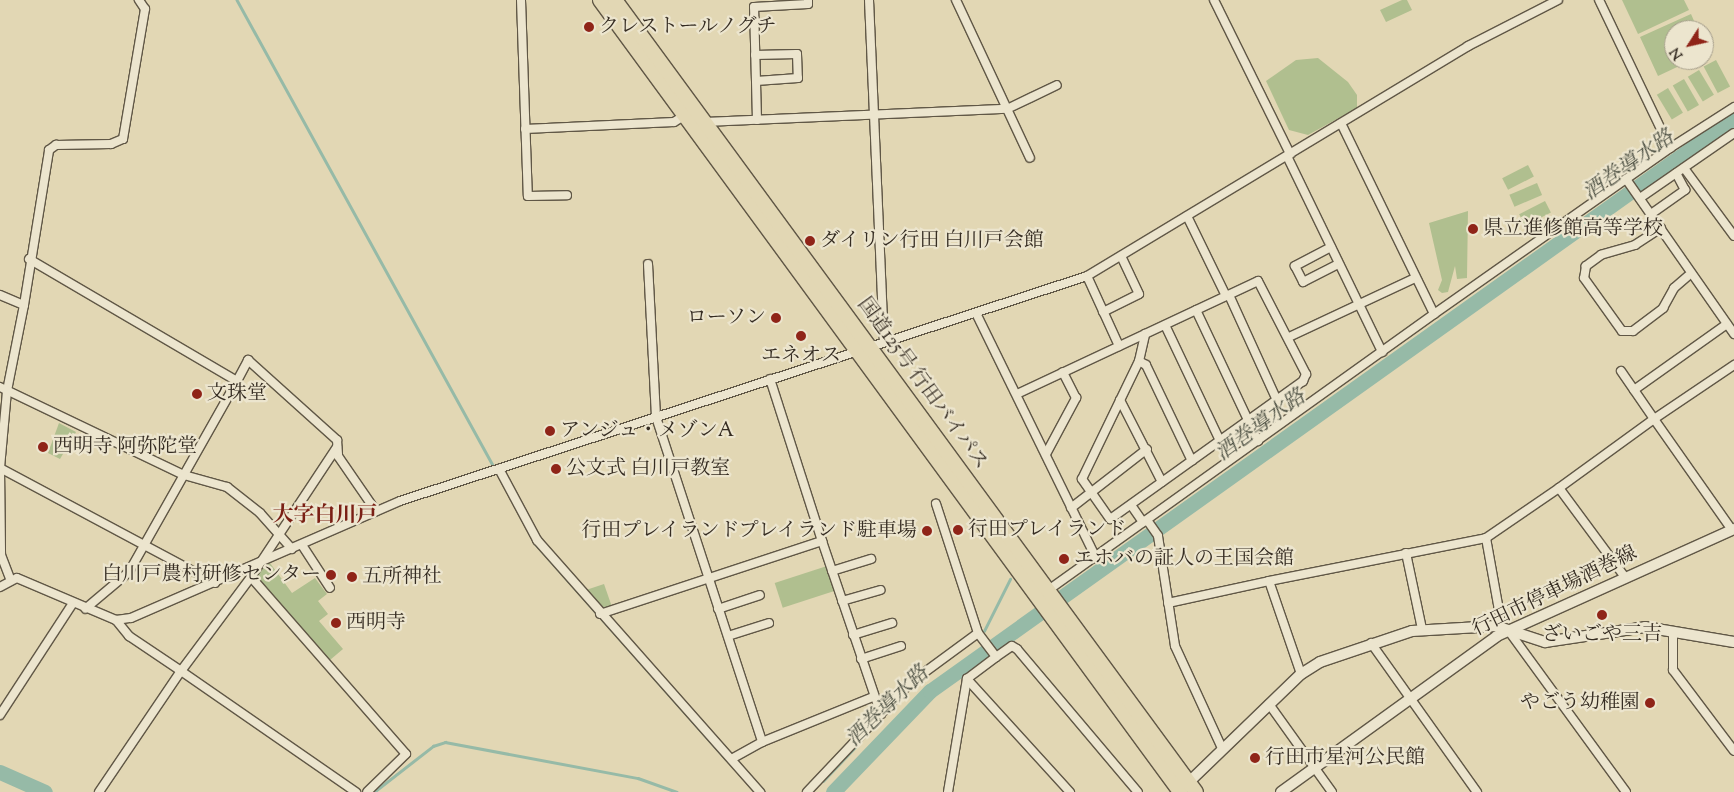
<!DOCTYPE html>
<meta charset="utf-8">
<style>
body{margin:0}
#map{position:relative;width:1734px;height:792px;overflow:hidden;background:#e2d7b4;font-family:"Sorts Mill Goudy","Noto Serif JP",serif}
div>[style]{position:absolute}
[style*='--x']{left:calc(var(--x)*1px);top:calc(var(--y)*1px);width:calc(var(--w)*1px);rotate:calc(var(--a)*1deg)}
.green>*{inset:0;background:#b0bf8f;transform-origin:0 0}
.stream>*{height:2.5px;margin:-1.25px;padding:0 1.25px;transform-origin:1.25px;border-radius:1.25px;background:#96baa7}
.river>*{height:15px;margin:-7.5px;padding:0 7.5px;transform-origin:7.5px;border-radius:7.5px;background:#96baa7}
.roads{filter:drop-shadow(1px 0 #605746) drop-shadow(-1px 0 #605746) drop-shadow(0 1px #605746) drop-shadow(0 -1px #605746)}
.street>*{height:8px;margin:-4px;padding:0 4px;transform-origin:4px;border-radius:4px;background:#ece5ce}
.secondary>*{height:10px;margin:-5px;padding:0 5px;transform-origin:5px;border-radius:5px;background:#ece5ce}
.highway>*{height:14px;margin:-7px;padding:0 7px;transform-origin:7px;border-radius:7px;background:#e2d7b4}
.dots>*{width:14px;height:14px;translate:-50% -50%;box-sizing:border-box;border:2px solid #ece5ce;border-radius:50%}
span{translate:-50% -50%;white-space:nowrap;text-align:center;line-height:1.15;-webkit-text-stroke:4.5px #ece5ce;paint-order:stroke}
.poi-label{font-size:20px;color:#352c22}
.left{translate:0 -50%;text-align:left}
.right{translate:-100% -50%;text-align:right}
.street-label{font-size:20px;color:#352c22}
.water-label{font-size:21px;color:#4d5043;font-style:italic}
.neighbourhood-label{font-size:21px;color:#7a1f14;font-weight:700}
.north{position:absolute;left:1664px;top:20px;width:50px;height:50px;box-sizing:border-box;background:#ece5ce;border:1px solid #a39b89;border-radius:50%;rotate:235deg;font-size:14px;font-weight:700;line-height:20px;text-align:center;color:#352c22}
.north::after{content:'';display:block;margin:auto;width:18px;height:22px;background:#8f2418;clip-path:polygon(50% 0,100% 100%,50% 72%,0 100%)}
</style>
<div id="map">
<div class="green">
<i style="clip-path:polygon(1402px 0,1407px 0,1412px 10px,1386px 22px,1380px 10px)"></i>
<i style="clip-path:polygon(1622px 0,1684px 0,1689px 10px,1638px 34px)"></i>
<i style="clip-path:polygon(1691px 14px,1698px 30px,1674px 30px,1674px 60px,1692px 60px,1658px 76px,1640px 37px)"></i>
<i style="clip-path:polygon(1318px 58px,1348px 82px,1357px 95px,1357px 108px,1308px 135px,1289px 130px,1266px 81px,1296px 60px)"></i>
<i style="left:1716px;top:60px;width:30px;height:14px;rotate:62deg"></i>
<i style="left:1699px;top:70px;width:29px;height:13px;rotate:59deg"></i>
<i style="left:1684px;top:79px;width:30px;height:13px;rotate:60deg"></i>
<i style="left:1668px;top:88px;width:29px;height:13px;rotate:59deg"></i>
<i style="left:1528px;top:165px;width:13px;height:29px;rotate:63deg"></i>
<i style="left:1537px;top:183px;width:13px;height:30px;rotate:67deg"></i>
<i style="left:1545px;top:201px;width:13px;height:29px;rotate:63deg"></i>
<i style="clip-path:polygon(1468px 211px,1467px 278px,1457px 279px,1455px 266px,1448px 292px,1442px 293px,1438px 290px,1442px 280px,1429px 223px)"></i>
<i style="clip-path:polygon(59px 423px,76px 432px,60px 459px,48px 453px)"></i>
<i style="clip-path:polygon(270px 563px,292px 593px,315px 578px,327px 594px,318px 601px,328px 614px,319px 621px,343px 649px,330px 660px,255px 577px,262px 565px)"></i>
<i style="left:827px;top:566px;width:26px;height:55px;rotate:72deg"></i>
<i style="clip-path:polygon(604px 584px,612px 607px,601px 611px,586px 590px)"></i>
</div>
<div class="stream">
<i style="--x:237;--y:0;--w:535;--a:61.18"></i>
<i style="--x:534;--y:542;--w:290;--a:48.5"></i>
<i style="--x:984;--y:631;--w:58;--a:-63.4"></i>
<i style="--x:823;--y:781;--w:52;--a:-46.5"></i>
<i style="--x:374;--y:792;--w:75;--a:-37.9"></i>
<i style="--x:433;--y:746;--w:13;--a:-18"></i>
<i style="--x:445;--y:742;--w:196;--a:10.6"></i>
<i style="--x:638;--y:778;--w:41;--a:19.7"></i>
</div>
<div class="river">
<i style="--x:0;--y:772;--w:49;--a:24"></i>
<i style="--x:833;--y:792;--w:140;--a:-46.2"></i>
<i style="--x:930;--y:691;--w:987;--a:-35.48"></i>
</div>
<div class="roads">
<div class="street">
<i style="--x:521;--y:0;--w:196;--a:88"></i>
<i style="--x:528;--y:196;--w:39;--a:-1"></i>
<i style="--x:869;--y:0;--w:342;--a:87.5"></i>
<i style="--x:956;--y:0;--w:174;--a:64.9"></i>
<i style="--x:1214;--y:0;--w:172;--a:63.7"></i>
<i style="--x:755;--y:55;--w:42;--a:-1.4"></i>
<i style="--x:797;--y:54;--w:24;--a:88"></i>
<i style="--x:798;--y:78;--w:42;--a:175.9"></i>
<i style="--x:757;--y:120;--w:113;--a:-91.5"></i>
<i style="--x:754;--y:7;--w:54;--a:-3.2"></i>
<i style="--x:808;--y:4;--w:4;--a:-90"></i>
<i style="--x:705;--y:122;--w:302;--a:-2.5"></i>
<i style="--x:1007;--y:109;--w:55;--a:-25.6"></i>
<i style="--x:525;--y:129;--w:149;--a:-2.7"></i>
<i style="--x:674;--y:122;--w:13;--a:-32"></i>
<i style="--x:1670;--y:148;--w:76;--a:-32.6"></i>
<i style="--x:1287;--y:156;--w:218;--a:64.1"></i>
<i style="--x:1684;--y:168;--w:84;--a:53.7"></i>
<i style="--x:1626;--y:179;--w:189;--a:55.1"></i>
<i style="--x:1640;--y:198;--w:114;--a:-34.7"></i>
<i style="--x:1651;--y:214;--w:42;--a:-35.2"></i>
<i style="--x:1685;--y:190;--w:19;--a:-118"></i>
<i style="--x:1187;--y:216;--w:89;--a:64"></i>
<i style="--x:1661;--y:228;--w:31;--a:147"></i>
<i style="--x:1635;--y:245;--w:35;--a:164"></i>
<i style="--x:1601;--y:255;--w:19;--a:144"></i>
<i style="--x:1586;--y:266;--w:12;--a:99"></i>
<i style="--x:1584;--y:278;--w:65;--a:54.4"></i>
<i style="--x:1622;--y:331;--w:11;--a:0"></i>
<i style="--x:1633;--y:331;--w:38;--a:-37"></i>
<i style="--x:1663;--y:308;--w:23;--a:-61"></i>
<i style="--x:1674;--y:288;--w:18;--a:-41"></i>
<i style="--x:1331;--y:247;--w:41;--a:152.2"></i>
<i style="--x:1295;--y:266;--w:18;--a:63"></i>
<i style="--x:1303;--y:282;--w:39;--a:-27"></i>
<i style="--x:29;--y:259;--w:241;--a:30.4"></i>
<i style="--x:237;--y:381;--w:219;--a:119.5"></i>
<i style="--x:129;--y:572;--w:57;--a:139.9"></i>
<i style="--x:648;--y:264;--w:153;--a:87"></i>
<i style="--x:656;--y:417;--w:342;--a:71.9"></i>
<i style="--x:762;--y:742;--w:35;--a:151"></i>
<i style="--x:1087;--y:276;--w:77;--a:65.4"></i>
<i style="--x:0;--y:295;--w:26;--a:23"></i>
<i style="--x:24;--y:305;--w:88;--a:101.2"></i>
<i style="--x:7;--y:391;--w:77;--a:95.2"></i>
<i style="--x:0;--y:468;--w:87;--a:89.3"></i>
<i style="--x:1;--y:555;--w:26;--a:69"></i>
<i style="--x:1229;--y:295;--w:113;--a:65.5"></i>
<i style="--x:24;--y:305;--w:157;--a:-80.8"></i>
<i style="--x:49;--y:150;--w:9;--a:-36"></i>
<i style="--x:56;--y:145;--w:55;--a:-1"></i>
<i style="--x:111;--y:144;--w:13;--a:-23"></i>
<i style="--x:123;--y:139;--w:132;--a:-80.4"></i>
<i style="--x:145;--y:9;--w:11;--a:-124"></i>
<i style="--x:1196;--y:310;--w:145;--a:64.7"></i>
<i style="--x:1103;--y:312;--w:40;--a:-26.6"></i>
<i style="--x:1139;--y:294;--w:42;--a:-115.3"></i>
<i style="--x:976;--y:313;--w:273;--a:63.9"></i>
<i style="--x:1434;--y:314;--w:289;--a:-35.1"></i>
<i style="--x:1670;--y:148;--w:164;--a:-115.6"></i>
<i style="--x:1165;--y:325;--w:128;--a:64.6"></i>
<i style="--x:1289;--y:337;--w:139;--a:-25.1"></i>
<i style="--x:1139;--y:361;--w:8;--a:30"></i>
<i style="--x:1146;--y:365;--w:106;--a:64.4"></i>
<i style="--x:1621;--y:371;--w:58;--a:55.5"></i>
<i style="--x:1654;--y:419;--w:117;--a:144"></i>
<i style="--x:1559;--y:488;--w:109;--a:53.5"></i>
<i style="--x:237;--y:381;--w:24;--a:-62"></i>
<i style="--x:248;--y:360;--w:120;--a:42"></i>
<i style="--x:337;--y:440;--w:16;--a:86"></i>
<i style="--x:338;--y:456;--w:67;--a:55.4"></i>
<i style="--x:0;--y:387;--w:204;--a:25.6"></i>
<i style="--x:184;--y:475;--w:45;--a:15.6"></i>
<i style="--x:227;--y:487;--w:42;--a:38.2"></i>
<i style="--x:260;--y:513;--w:48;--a:48.4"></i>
<i style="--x:1634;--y:390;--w:114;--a:-35.4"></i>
<i style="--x:1017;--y:394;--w:266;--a:-25.1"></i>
<i style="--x:1258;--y:281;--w:105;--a:62.7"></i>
<i style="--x:1306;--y:374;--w:8;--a:113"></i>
<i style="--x:1303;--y:381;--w:237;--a:144.4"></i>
<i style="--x:1110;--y:519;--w:49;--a:-125"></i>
<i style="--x:1082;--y:479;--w:131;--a:-64.2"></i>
<i style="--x:1139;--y:361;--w:28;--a:-77"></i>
<i style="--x:1120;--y:400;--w:92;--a:62.9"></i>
<i style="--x:337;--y:447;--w:156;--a:123.5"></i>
<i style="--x:251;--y:577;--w:235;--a:48.8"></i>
<i style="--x:406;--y:754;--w:54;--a:135.7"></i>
<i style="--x:1046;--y:454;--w:64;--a:-61.8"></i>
<i style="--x:1076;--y:398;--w:29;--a:-117"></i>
<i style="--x:0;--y:468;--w:244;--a:28.1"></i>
<i style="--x:499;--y:469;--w:81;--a:61.8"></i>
<i style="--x:537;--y:540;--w:337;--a:48.5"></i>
<i style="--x:1131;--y:505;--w:21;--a:55"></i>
<i style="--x:1071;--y:508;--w:96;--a:-37.8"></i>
<i style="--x:1147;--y:520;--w:19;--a:55"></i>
<i style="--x:1158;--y:536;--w:111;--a:81.2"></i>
<i style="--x:1175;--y:646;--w:112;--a:65.3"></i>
<i style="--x:1732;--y:530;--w:136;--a:-125.1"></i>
<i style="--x:1654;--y:419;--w:97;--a:-34"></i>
<i style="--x:1486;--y:538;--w:79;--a:79.8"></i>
<i style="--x:1500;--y:616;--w:11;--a:112"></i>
<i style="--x:822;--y:541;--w:183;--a:71.2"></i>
<i style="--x:302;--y:545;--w:51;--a:56.9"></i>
<i style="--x:1406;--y:553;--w:78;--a:78.1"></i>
<i style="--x:832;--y:571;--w:41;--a:-17.1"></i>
<i style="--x:1269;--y:581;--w:221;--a:-11.2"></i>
<i style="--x:1486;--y:538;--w:88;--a:-34.4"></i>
<i style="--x:0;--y:587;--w:19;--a:-28"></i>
<i style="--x:17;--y:578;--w:108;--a:23"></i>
<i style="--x:116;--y:620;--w:15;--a:-8"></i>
<i style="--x:131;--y:618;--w:293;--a:-23.5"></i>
<i style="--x:400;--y:501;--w:723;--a:-18.13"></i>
<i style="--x:1087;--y:276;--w:445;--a:-31.1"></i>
<i style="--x:1468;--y:46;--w:101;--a:-27.1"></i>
<i style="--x:1047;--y:591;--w:476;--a:-35.6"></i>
<i style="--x:1434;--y:314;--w:212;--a:-116"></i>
<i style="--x:842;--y:601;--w:40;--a:-16"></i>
<i style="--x:1168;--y:603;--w:103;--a:-12.3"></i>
<i style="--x:1269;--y:581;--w:98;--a:71"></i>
<i style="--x:718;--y:609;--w:44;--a:-18.4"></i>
<i style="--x:600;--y:614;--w:234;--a:-18.2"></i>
<i style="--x:822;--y:541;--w:170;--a:-107.8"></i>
<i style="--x:116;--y:620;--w:21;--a:51"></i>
<i style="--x:129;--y:636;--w:63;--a:33.9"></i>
<i style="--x:181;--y:671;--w:117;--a:-53.3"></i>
<i style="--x:1508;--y:630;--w:200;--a:53.9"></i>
<i style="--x:1673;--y:631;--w:39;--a:90"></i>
<i style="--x:1673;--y:670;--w:101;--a:53"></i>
<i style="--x:978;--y:633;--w:30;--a:53"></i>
<i style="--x:996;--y:657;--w:36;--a:143"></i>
<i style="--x:967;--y:679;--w:153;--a:47.7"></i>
<i style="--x:853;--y:635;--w:41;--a:-17.1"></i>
<i style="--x:728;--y:636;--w:43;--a:-17.6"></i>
<i style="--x:1371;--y:643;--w:183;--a:54.6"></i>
<i style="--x:996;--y:657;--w:19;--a:-35"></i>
<i style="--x:1012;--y:646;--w:6;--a:31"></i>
<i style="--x:1017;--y:649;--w:187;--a:49.8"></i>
<i style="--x:861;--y:659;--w:42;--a:-18"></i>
<i style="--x:1269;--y:704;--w:108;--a:54.4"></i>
<i style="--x:0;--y:715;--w:134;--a:-56.9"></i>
<i style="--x:762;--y:742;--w:120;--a:-22.1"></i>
<i style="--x:99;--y:792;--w:146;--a:-55.9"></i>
<i style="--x:181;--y:671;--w:213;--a:34.7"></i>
<i style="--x:807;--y:792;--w:150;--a:-46.6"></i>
<i style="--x:910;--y:683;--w:84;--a:-36.3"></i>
<i style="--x:978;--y:633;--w:136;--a:-108"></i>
<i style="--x:948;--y:792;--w:115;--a:-80.5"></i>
</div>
<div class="secondary">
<i style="--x:1189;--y:782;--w:156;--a:-44"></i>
<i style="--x:1301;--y:674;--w:22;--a:-32"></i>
<i style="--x:1320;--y:662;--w:97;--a:-18.6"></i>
<i style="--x:1412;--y:631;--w:84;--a:-3.4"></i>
<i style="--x:1496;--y:626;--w:52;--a:18.1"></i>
<i style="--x:1545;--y:642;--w:101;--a:-8.5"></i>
<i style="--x:1645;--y:627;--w:90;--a:9.6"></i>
<i style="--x:1281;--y:792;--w:266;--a:-35.8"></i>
<i style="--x:1497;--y:636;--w:260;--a:-24.3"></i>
</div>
<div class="highway">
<i style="--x:600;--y:0;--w:982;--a:53.78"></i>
<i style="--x:615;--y:0;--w:982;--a:53.74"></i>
</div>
</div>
<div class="dots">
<i style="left:589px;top:27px;background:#8f2418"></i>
<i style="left:1473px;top:229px;background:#8f2418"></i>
<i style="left:810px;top:241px;background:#8f2418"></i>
<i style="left:776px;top:318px;background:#8f2418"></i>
<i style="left:801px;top:336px;background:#8f2418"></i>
<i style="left:197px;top:394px;background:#8f2418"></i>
<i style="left:550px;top:431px;background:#8f2418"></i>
<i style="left:43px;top:447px;background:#8f2418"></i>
<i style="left:556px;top:469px;background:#8f2418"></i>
<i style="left:958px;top:530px;background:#8f2418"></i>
<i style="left:927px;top:531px;background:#8f2418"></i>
<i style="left:1064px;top:559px;background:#8f2418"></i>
<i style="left:331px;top:575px;background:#8f2418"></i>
<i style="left:352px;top:577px;background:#8f2418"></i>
<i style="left:1602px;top:615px;background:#8f2418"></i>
<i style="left:336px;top:623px;background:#8f2418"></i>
<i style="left:1650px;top:703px;background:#8f2418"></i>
<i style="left:1255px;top:758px;background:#8f2418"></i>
</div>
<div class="poi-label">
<span class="left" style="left:599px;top:27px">クレストールノグチ</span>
<span class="left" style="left:1483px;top:229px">県立進修館高等学校</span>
<span class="left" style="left:820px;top:241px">ダイリン行田 白川戸会館</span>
<span class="right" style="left:766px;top:318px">ローソン</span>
<span style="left:801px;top:356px">エネオス</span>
<span class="left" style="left:207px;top:394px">文珠堂</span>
<span class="left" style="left:560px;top:431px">アンジュ・メゾンA</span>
<span class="left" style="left:53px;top:447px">西明寺 阿弥陀堂</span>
<span class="left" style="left:566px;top:469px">公文式 白川戸教室</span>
<span class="left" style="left:968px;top:530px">行田プレイランド</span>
<span class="right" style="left:917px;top:531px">行田プレイランドプレイランド駐車場</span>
<span class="left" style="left:1074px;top:559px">エホバの証人の王国会館</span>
<span class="right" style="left:321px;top:575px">白川戸農村研修センター</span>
<span class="left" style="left:362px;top:577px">五所神社</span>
<span class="left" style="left:346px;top:623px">西明寺</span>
<span style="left:1602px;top:635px">ざいごや三吉</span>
<span class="right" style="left:1640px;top:703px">やごう幼稚園</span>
<span class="left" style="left:1265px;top:758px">行田市星河公民館</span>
</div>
<div class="street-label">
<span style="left:922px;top:384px;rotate:54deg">国道125号 行田バイパス</span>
<span style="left:1555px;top:592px;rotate:-26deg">行田市停車場酒巻線</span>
</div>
<div class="water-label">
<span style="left:1629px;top:166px;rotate:-35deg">酒巻導水路</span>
<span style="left:1261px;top:426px;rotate:-36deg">酒巻導水路</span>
<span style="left:888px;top:707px;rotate:-44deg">酒巻導水路</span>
</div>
<div class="neighbourhood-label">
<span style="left:325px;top:516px">大字白川戸</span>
</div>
<div class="north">N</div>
</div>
